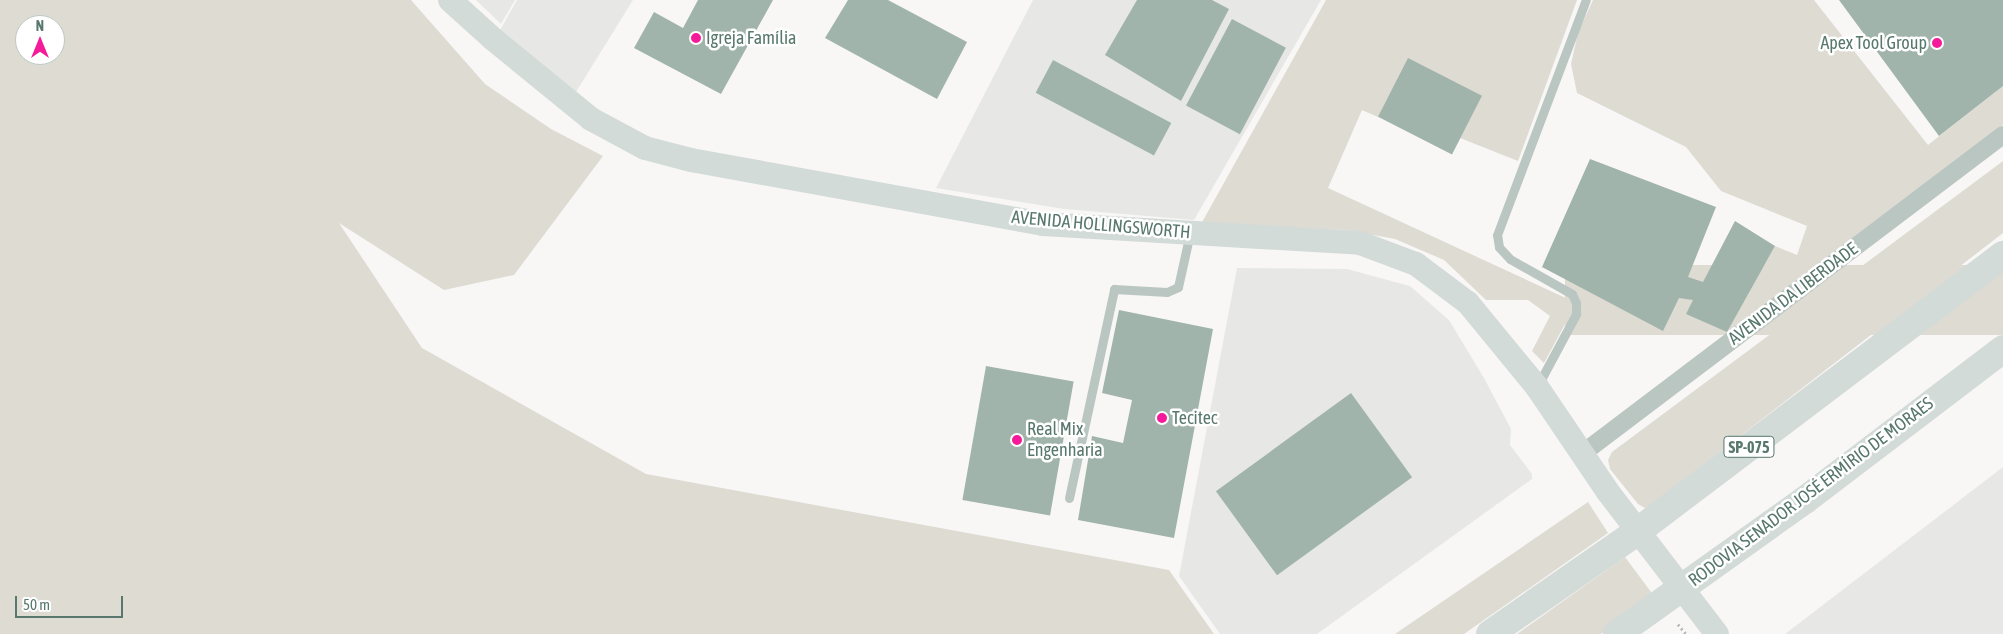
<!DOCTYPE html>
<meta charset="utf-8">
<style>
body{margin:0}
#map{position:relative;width:2003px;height:634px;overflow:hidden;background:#f9f7f6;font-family:"Asap Condensed",sans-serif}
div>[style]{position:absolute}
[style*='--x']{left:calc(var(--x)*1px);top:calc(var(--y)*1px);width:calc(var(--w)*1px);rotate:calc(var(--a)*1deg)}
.built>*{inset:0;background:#e7e8e6}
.green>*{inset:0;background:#dddbd2;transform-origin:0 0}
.building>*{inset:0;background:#a0b4ac;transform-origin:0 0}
.path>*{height:2.5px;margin-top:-1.25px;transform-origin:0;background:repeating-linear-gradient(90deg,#b6bebb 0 2.5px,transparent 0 5px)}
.lane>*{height:9px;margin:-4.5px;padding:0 4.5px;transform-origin:4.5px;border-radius:4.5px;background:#bac6c2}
.street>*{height:18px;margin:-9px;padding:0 9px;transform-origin:9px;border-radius:9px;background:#bac6c2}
.secondary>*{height:24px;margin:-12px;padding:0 12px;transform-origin:12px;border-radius:12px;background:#d3dbd9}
.highway>*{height:28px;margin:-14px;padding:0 14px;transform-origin:14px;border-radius:14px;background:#d3dbd9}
.dots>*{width:14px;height:14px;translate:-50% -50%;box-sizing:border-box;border:2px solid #fff;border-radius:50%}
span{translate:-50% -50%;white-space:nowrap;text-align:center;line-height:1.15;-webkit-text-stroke:5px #fff;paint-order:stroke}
.shield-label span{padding:1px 4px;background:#fff;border:1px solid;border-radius:4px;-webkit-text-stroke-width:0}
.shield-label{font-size:16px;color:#58786d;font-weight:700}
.poi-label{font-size:18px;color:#58786d}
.left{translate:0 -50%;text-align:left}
.right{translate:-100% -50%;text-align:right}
.street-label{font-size:18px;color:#58786d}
.north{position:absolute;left:15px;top:15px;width:50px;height:50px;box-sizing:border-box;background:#fff;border:1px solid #bcc9c5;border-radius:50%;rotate:0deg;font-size:14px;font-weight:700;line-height:20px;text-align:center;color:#58786d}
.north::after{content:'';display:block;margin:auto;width:18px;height:22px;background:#f51a99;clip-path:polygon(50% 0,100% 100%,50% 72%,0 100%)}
.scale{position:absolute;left:15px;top:596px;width:108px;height:22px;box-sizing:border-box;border:2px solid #58786d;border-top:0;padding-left:6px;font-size:15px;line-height:18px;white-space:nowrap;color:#58786d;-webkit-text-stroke:4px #fff;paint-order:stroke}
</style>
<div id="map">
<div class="built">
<i style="clip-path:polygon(476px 0,515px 0,501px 24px)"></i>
<i style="clip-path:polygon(517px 0,633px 0,576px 92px,499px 32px)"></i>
<i style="clip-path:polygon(1033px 0,1321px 0,1194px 220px,1064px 209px,936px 188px)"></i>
<i style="clip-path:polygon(1237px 268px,1347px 269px,1410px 286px,1449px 320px,1484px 378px,1511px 429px,1510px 445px,1532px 474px,1532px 479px,1317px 634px,1220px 634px,1179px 576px)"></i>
<i style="clip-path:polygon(2003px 467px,2003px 634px,1785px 634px)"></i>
</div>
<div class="green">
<i style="clip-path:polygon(evenodd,0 0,411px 0,485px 84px,551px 129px,603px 156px,514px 275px,444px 290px,339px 223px,422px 348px,646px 474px,1169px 570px,1214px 634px,0 634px,0 0,25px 25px,55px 25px,55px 55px,25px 55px,25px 25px)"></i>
<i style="clip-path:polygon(1326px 0,1577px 0,1518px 161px,1460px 138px,1481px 96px,1378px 117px,1362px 110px,1328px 188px,1568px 299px,1570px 315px,1544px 363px,1532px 351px,1550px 316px,1528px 300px,1486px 300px,1444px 260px,1395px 239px,1346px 230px,1201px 224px)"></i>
<i style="clip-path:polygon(1593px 0,1814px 0,1928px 145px,2003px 86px,2003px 125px,1727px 332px,1775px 246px,1797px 255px,1807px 226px,1721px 191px,1686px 147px,1577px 93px,1571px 64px,1578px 33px)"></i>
<i style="clip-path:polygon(2003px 161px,2003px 233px,1652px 504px,1645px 508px,1638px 504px,1610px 469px,1608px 460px,1612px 452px)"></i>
<i style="left:2003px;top:265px;width:70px;height:438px;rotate:90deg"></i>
<i style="clip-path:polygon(1588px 502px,1608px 533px,1464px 634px,1395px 634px)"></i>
<i style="clip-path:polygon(1625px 557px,1654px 596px,1601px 634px,1517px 634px)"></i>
</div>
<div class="building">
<i style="clip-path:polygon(698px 0,773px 0,721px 94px,634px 48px,654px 12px,683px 28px)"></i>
<i style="clip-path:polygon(848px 0,888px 0,967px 42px,937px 99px,825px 38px)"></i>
<i style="clip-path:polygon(1137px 0,1212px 0,1229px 9px,1181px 101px,1105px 55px)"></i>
<i style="clip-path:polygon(1839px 0,2003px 0,2003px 86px,1939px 136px)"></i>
<i style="left:1232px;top:19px;width:61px;height:98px;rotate:28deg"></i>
<i style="left:1408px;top:58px;width:83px;height:66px;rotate:27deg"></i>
<i style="left:1053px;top:60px;width:134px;height:37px;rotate:28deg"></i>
<i style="clip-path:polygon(1590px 159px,1716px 207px,1688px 277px,1703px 282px,1735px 221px,1775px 246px,1727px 332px,1686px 314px,1693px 300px,1679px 298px,1663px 331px,1542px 267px)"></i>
<i style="clip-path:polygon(1119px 310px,1213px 329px,1174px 538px,1078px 520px,1092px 436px,1123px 443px,1132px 400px,1102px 393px)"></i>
<i style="left:986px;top:366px;width:89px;height:136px;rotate:10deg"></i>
<i style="left:1351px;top:393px;width:104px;height:167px;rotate:54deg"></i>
</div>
<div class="path">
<i style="--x:1678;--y:624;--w:13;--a:51"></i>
</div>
<div class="lane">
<i style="--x:1538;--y:385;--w:81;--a:-61.8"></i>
<i style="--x:1576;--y:314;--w:11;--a:-90"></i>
<i style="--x:1576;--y:303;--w:10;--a:-114"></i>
<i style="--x:1572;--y:294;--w:71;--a:-150.6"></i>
<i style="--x:1510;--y:259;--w:16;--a:-133"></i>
<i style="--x:1499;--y:247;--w:12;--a:-99"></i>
<i style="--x:1497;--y:235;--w:251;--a:-69.3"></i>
<i style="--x:1069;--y:498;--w:214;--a:-77.8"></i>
<i style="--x:1114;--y:289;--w:53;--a:3.2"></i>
<i style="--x:1167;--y:292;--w:12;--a:-24"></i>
<i style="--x:1178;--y:287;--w:55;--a:-77.5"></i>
</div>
<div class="street">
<i style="--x:1583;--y:453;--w:527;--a:-37.13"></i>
</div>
<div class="secondary">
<i style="--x:450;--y:0;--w:58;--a:42.2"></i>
<i style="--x:493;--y:39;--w:127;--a:39.2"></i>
<i style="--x:591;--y:119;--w:61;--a:28.2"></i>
<i style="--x:645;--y:148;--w:48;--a:14.6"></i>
<i style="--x:691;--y:160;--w:358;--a:10.3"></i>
<i style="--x:1043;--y:224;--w:318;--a:3.4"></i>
<i style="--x:1360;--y:243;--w:60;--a:20.6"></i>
<i style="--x:1416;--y:264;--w:65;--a:36.9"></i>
<i style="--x:1468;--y:303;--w:109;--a:50.6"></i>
<i style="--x:1537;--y:387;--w:127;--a:55.9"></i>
<i style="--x:1608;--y:492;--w:179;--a:52.5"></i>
</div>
<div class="highway">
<i style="--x:1490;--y:634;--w:180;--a:-34.8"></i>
<i style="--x:1638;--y:531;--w:458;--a:-37.1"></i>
<i style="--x:1617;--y:634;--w:231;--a:-35.5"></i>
<i style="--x:1805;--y:500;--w:249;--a:-37.3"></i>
</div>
<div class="dots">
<i style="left:696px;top:38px;background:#f51a99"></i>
<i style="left:1937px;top:43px;background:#f51a99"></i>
<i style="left:1162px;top:418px;background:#f51a99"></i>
<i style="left:1017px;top:440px;background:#f51a99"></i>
</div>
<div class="shield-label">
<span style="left:1749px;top:447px">SP-075</span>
</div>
<div class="poi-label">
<span class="left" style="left:706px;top:38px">Igreja Família</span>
<span class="right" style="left:1927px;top:43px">Apex Tool Group</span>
<span class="left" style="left:1172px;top:418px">Tecitec</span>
<span class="left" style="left:1027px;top:440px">Real Mix<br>Engenharia</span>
</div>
<div class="street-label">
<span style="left:1101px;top:225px;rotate:5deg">AVENIDA HOLLINGSWORTH</span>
<span style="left:1793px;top:294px;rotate:-37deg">AVENIDA DA LIBERDADE</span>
<span style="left:1811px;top:492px;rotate:-37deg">RODOVIA SENADOR JOSÉ ERMÍRIO DE MORAES</span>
</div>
<div class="north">N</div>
<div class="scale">50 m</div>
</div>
